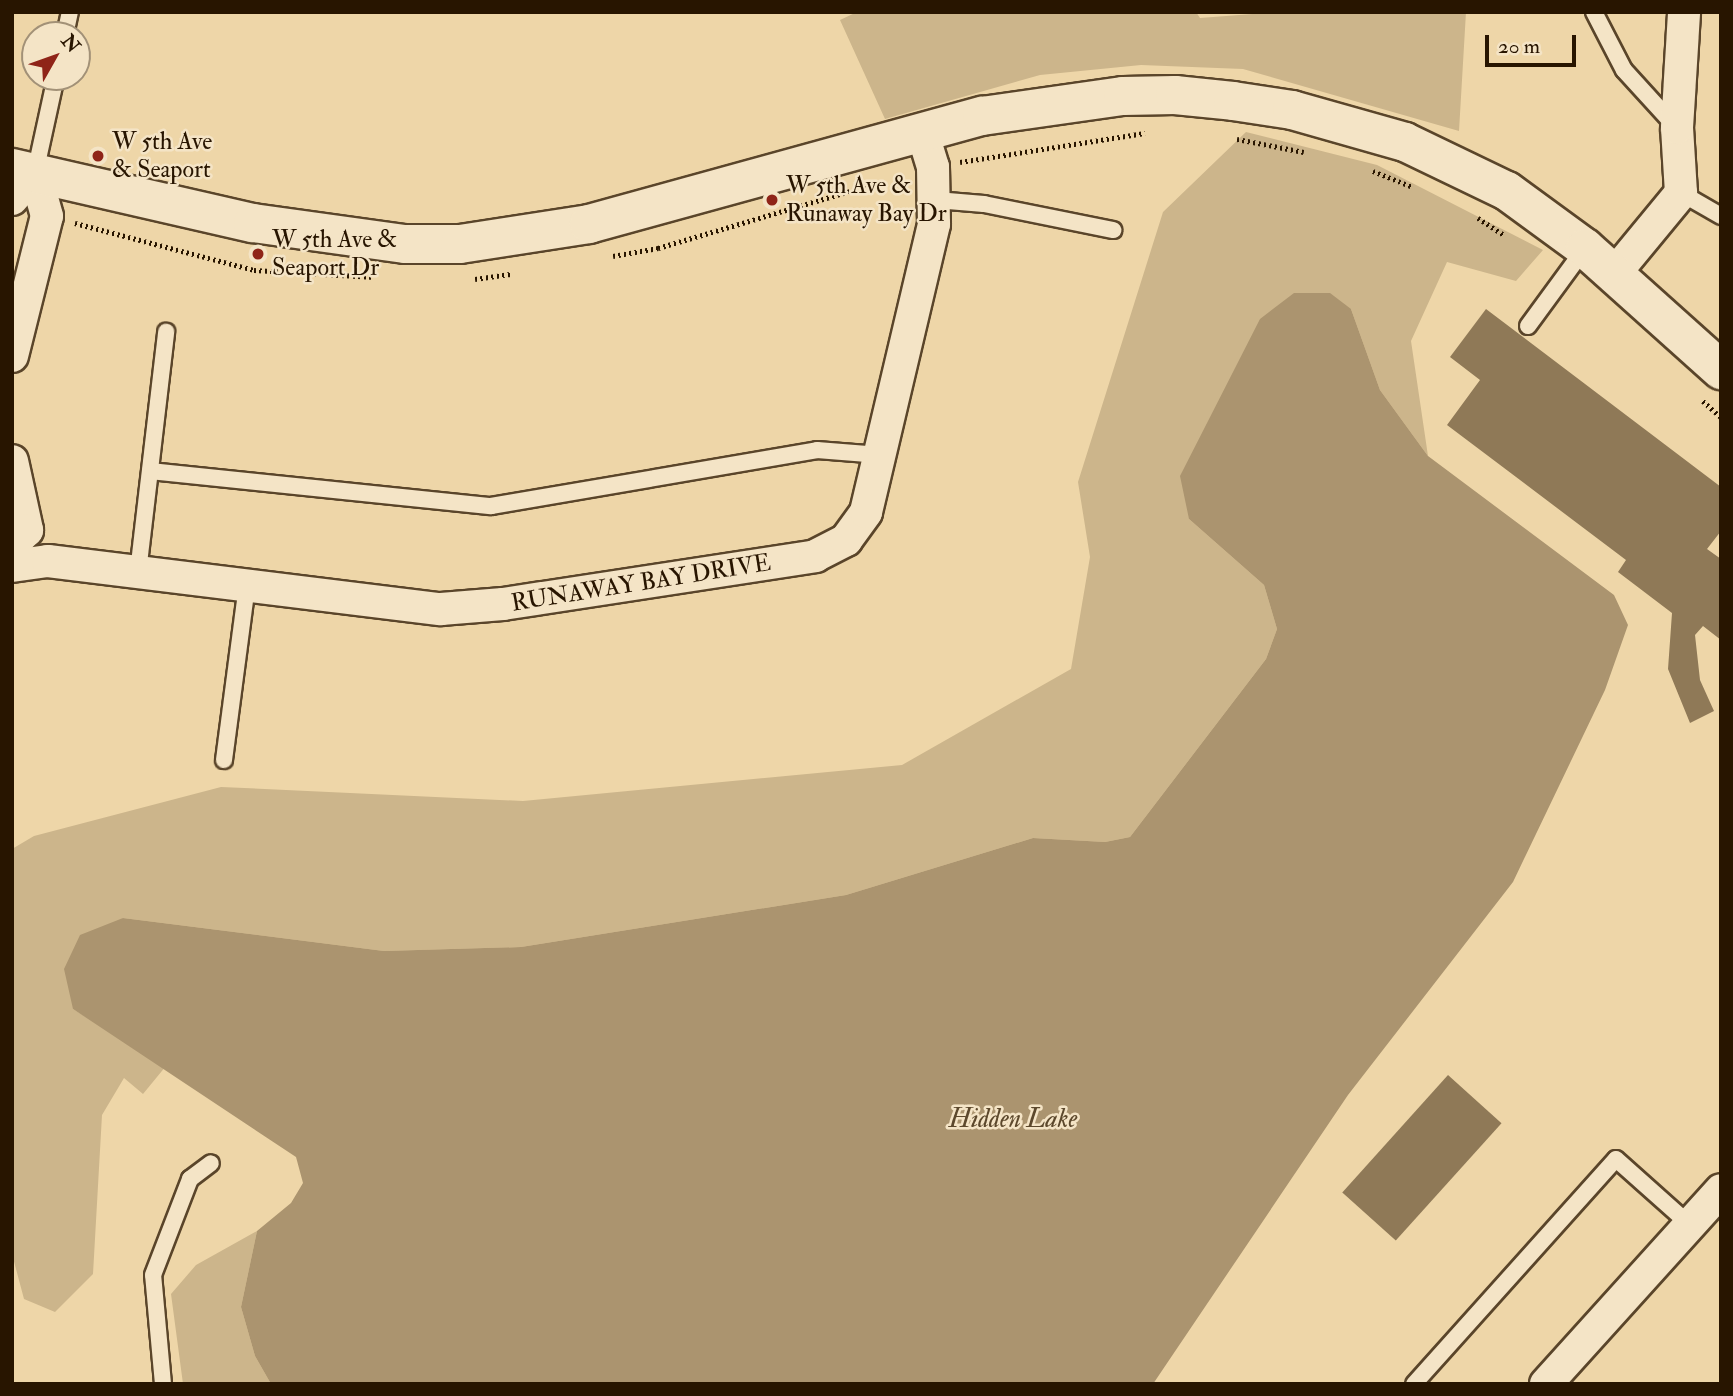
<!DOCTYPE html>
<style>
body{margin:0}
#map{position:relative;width:1733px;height:1396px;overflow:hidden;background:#eed6a8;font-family:"IM FELL Double Pica",serif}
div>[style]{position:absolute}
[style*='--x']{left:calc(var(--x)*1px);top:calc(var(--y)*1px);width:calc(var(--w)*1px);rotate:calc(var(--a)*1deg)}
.green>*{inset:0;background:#ccb58b}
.water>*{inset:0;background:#ab946f}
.building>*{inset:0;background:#8f7957;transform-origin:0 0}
.path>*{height:4.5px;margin-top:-2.25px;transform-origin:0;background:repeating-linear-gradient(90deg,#281500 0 2px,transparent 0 5.5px)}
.roads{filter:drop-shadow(2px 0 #5a452a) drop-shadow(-2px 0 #5a452a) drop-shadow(0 2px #5a452a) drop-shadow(0 -2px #5a452a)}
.service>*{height:16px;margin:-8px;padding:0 8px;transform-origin:8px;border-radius:8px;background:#f4e4c6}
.minor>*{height:32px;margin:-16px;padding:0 16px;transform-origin:16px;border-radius:16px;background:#f4e4c6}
.secondary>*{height:38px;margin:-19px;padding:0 19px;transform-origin:19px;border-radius:19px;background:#f4e4c6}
.dots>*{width:19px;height:19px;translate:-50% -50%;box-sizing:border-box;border:4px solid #f4e4c6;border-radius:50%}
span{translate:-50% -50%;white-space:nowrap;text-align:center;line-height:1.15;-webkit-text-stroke:5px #f4e4c6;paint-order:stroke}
.poi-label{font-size:24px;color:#281500}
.left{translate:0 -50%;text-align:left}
.street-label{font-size:24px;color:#281500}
.water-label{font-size:26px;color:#5c482c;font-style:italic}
.frame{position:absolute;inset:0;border:14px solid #281500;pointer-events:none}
.north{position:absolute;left:21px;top:21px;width:70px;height:70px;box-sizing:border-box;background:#f4e4c6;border:2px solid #a29177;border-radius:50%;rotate:50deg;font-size:19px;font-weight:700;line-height:28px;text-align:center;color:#281500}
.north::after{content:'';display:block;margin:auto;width:24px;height:32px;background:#8f2418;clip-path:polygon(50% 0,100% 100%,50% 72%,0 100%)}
.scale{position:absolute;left:1485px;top:35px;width:91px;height:32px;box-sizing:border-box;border:4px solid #281500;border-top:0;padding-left:9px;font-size:21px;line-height:24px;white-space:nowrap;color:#281500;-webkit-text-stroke:5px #f4e4c6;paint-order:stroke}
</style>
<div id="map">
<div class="green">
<i style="clip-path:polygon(857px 12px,1196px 12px,1200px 18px,1277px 12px,1466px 12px,1459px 131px,1243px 69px,1141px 65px,1040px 75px,885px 119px,840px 20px)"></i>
<i style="clip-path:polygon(1246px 132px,1377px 165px,1543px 250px,1516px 281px,1447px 262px,1411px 341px,1428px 456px,1380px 390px,1351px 309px,1189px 519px,1264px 585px,1277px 629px,1266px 659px,1130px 837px,1105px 842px,1033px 838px,846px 895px,521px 947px,384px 951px,123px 918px,73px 1009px,166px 1066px,143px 1094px,124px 1078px,102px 1115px,93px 1274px,55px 1312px,24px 1299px,12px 1254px,12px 849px,34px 836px,221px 787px,523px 801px,902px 765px,1071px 669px,1090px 557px,1078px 482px,1163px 212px)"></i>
<i style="clip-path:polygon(257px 1231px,241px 1307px,255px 1356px,271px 1384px,183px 1384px,171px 1294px,196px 1265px)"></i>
</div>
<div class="water">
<i style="clip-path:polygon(1294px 293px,1330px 293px,1351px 309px,1380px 390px,1428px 456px,1614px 595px,1628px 625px,1605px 690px,1513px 882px,1348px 1095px,1153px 1384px,271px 1384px,255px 1356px,241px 1307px,257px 1231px,291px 1203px,303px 1183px,296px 1157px,73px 1009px,64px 969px,80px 935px,123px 918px,384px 951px,521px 947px,846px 895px,1033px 838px,1105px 842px,1130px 837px,1266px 659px,1277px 629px,1264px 585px,1189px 519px,1180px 476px,1260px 319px)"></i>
</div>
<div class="building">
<i style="clip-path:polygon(1486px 309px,1721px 487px,1721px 531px,1707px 549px,1721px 559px,1721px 640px,1703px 626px,1695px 635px,1700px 680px,1714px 711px,1690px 723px,1668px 669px,1672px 613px,1618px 572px,1626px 560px,1447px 425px,1480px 380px,1450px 357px)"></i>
<i style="left:1448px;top:1075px;width:72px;height:158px;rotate:42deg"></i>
</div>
<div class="path">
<i style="--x:1237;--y:139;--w:68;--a:11"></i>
<i style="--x:960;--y:162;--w:187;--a:-8.9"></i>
<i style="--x:1373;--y:171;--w:43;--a:21.8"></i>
<i style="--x:1478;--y:218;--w:30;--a:33"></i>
<i style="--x:75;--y:223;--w:185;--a:14.7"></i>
<i style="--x:254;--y:270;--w:121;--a:3.3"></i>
<i style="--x:613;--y:256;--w:46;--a:-10.1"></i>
<i style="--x:658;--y:248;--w:222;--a:-16.5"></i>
<i style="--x:475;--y:279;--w:36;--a:-8"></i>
<i style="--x:1703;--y:401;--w:24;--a:42"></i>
</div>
<div class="roads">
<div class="service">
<i style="--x:1594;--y:12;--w:65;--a:62.7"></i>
<i style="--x:1624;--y:70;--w:76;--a:47.7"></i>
<i style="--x:65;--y:35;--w:24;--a:-78"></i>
<i style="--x:35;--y:173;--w:98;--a:-77.7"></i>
<i style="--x:1681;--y:193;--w:46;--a:29.9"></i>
<i style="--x:936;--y:200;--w:48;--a:4.8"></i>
<i style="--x:984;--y:204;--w:132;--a:11.4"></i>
<i style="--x:1528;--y:326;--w:97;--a:-53.8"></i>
<i style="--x:150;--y:471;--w:343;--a:5.9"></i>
<i style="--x:491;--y:506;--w:331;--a:-9.7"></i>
<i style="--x:817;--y:450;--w:63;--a:4.5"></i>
<i style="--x:138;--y:572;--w:242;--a:-83.3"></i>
<i style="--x:224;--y:760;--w:177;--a:-82.5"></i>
<i style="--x:163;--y:1384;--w:109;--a:-95.2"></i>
<i style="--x:153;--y:1275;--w:103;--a:-68.9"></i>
<i style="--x:190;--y:1179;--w:26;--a:-37"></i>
<i style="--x:1414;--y:1384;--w:302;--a:-48.1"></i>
<i style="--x:1616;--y:1159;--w:99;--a:41.7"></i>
</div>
<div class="minor">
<i style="--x:12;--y:199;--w:35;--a:-49"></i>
<i style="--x:1615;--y:273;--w:104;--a:-50.5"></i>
<i style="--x:1681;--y:193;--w:65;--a:-93.5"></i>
<i style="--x:1677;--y:128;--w:116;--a:-86.5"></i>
<i style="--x:12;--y:356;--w:144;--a:-76"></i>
<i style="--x:47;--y:216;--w:45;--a:-105.6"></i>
<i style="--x:12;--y:461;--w:71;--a:77.7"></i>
<i style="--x:27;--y:530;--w:21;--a:135"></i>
<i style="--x:12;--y:566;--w:36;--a:-8"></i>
<i style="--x:48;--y:561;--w:396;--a:7"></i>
<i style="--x:441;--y:609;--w:62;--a:-4.6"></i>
<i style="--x:503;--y:604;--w:316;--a:-8.7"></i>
<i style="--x:815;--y:556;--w:35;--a:-27"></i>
<i style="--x:846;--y:540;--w:34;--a:-54"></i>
<i style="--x:866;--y:512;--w:296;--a:-76.7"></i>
<i style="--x:934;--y:224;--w:57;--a:-91"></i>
<i style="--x:933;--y:167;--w:37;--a:-107"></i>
<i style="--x:1546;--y:1384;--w:261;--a:-47.9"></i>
</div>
<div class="secondary">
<i style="--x:12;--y:168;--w:247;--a:12.9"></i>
<i style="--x:253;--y:223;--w:153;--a:7.9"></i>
<i style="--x:405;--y:244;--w:55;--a:0"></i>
<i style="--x:460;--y:244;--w:131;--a:-8.8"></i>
<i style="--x:589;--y:224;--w:408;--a:-15.4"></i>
<i style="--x:982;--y:116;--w:142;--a:-8.1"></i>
<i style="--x:1123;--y:96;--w:52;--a:-1.1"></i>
<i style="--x:1175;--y:95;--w:58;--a:5.9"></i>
<i style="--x:1233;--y:101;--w:60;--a:8.7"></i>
<i style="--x:1292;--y:110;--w:117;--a:15.8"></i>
<i style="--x:1405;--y:142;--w:113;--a:25.7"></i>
<i style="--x:1507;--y:191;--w:97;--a:36.2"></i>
<i style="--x:1585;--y:248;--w:183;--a:41.9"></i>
</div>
</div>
<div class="dots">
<i style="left:98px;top:156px;background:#8f2418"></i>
<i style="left:772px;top:200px;background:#8f2418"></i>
<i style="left:258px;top:254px;background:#8f2418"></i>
</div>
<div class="poi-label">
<span class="left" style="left:112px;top:156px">W 5th Ave<br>&amp; Seaport</span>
<span class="left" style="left:786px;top:200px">W 5th Ave &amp;<br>Runaway Bay Dr</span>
<span class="left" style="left:272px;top:254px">W 5th Ave &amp;<br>Seaport Dr</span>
</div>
<div class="street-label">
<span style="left:641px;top:583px;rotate:-9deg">RUNAWAY BAY DRIVE</span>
</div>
<div class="water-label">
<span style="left:1013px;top:1120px">Hidden Lake</span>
</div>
<div class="frame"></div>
<div class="north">N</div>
<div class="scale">20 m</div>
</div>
